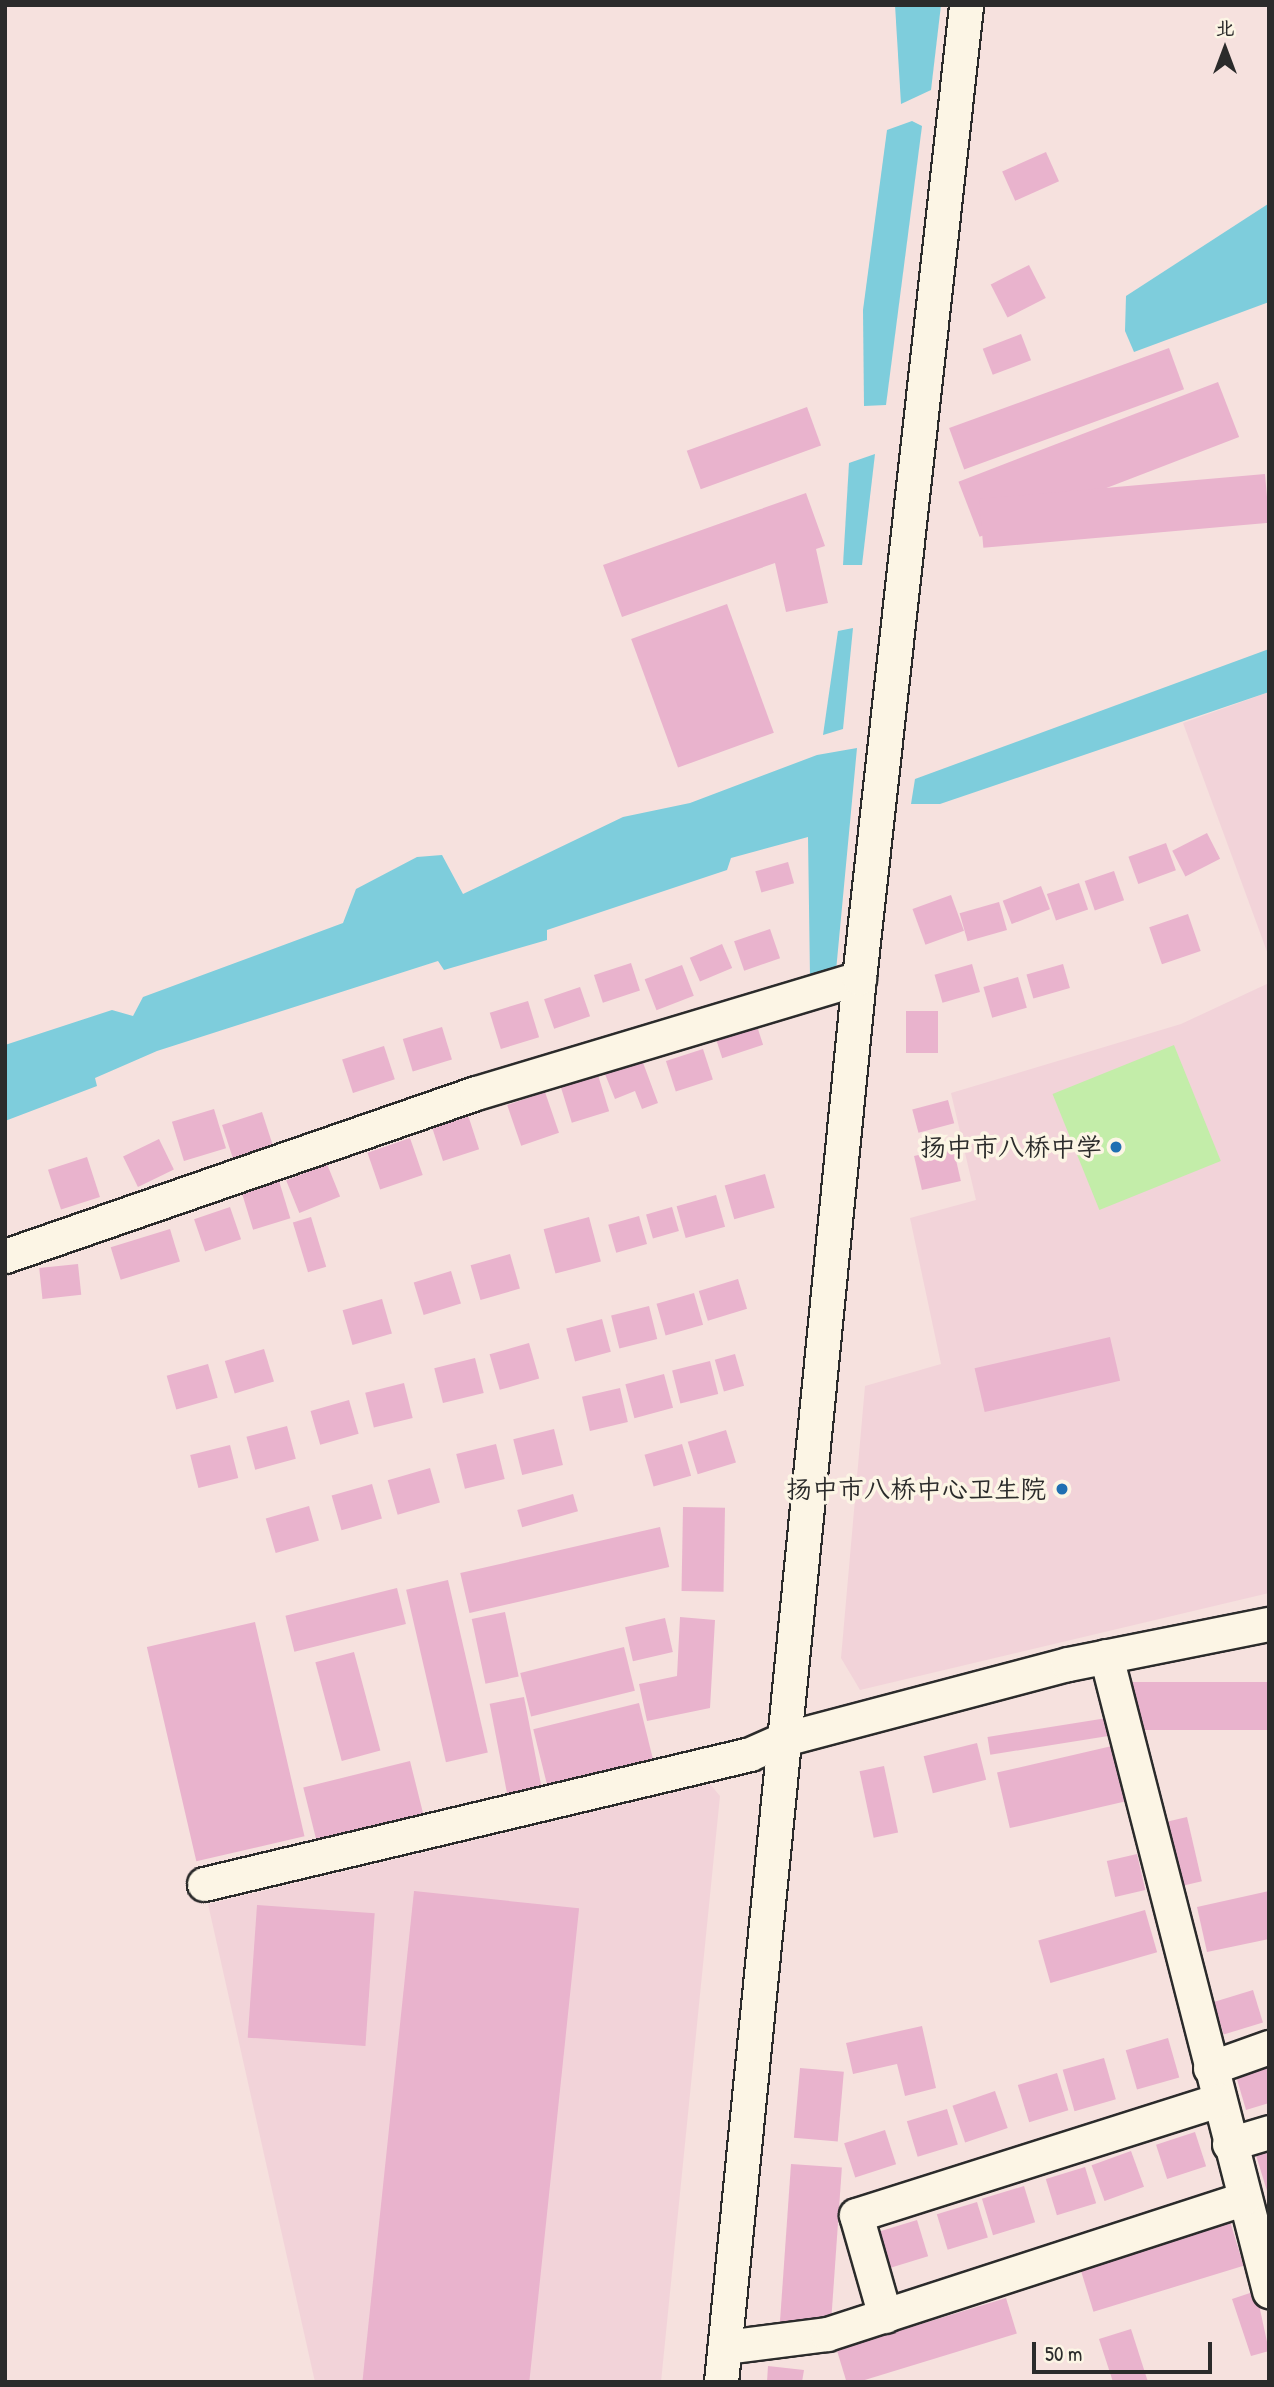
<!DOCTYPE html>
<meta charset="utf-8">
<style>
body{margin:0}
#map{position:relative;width:1274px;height:2387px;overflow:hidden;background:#f6e1de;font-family:"Patrick Hand","LXGW WenKai TC",sans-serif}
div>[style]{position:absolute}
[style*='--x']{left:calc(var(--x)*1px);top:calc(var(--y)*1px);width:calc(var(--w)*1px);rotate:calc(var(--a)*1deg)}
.built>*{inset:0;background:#f2d3d9}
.green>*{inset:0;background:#c3eda9;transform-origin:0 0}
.water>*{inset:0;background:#7ecddc}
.building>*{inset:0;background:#e9b3cd;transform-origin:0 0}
.roads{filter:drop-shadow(2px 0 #2b2b2b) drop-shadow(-2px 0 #2b2b2b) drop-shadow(0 2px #2b2b2b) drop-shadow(0 -2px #2b2b2b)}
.minor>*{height:33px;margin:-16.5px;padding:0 16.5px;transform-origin:16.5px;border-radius:16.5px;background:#fcf5e5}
.dots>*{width:19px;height:19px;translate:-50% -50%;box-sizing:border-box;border:4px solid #fcf5e5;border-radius:50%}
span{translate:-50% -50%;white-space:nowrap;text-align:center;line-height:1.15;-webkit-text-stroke:7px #fcf5e5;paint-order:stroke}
.poi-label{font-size:26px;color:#2b2b2b}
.right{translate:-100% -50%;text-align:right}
.frame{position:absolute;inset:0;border:7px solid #2b2b2b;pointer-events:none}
.north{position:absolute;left:1190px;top:14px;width:70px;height:70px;-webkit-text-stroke:5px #fcf5e5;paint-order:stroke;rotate:0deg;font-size:19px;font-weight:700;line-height:28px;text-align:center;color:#2b2b2b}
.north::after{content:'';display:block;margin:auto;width:24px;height:32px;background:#2b2b2b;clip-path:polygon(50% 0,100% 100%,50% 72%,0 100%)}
.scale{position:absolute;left:1032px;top:2342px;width:180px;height:32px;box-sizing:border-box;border:4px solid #2b2b2b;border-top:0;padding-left:9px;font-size:21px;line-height:24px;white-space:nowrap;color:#2b2b2b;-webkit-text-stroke:5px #fcf5e5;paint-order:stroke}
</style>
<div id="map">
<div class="built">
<i style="clip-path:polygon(1269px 692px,1269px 957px,1183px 723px)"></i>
<i style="clip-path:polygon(1269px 983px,1269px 1593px,860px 1690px,841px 1658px,865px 1386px,941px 1364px,910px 1218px,976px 1200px,951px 1093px,1181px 1024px)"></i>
<i style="clip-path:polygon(710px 1784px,720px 1796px,661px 2382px,315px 2382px,208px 1904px)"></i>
</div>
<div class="green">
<i style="left:1174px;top:1045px;width:125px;height:131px;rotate:68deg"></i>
</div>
<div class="water">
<i style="clip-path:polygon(895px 5px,941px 5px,931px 90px,901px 104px)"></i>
<i style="clip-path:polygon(912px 121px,922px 126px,886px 405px,864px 406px,863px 310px,887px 130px)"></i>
<i style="clip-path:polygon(1268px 204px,1269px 302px,1134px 352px,1125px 331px,1126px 296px)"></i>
<i style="clip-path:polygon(875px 454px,862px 565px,843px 565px,849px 463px)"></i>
<i style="clip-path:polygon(853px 628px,843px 729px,823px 735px,838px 631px)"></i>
<i style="clip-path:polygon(1269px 649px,1269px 692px,940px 804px,911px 804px,915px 779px)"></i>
<i style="clip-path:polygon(857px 748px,836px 971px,810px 978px,808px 837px,731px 858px,727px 870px,547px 930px,547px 940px,444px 970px,438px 961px,157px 1051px,95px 1078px,97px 1086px,5px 1121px,5px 1045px,112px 1010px,133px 1016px,143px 997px,343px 923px,356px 889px,417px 857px,442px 855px,463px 894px,623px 817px,690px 803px,817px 755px)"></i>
</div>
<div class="building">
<i style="left:1046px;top:152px;width:32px;height:48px;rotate:66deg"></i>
<i style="left:1029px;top:265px;width:37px;height:43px;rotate:63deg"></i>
<i style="left:1021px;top:334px;width:28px;height:41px;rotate:69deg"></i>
<i style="left:1169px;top:348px;width:44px;height:234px;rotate:70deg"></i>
<i style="left:1218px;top:382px;width:59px;height:278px;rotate:69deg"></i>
<i style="left:807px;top:407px;width:41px;height:128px;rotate:70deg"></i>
<i style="left:1265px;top:474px;width:49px;height:287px;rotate:85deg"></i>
<i style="clip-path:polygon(806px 493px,825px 546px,816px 549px,828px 603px,786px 612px,775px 563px,622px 617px,603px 565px)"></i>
<i style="left:727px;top:604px;width:137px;height:102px;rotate:70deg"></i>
<i style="left:1207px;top:833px;width:29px;height:39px;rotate:63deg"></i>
<i style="left:1166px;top:843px;width:29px;height:40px;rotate:70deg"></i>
<i style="left:788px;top:862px;width:22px;height:34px;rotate:74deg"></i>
<i style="left:1114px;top:871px;width:31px;height:31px;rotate:71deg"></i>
<i style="left:1079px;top:883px;width:28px;height:34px;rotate:71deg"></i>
<i style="left:1041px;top:886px;width:25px;height:41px;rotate:69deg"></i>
<i style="left:951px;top:895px;width:38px;height:41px;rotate:70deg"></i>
<i style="left:999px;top:902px;width:29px;height:41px;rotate:74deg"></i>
<i style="left:1188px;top:914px;width:39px;height:41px;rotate:71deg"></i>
<i style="left:770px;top:929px;width:31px;height:38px;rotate:71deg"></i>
<i style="left:722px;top:944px;width:26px;height:35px;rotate:67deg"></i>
<i style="left:631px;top:963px;width:29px;height:39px;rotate:72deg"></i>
<i style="left:972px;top:964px;width:29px;height:39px;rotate:74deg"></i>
<i style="left:1063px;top:964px;width:25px;height:38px;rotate:74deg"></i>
<i style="left:682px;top:965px;width:33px;height:40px;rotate:69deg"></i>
<i style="left:1018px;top:977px;width:32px;height:36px;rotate:74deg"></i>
<i style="left:580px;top:987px;width:31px;height:38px;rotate:71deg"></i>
<i style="left:528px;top:1001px;width:38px;height:40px;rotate:73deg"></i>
<i style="left:906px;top:1011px;width:32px;height:42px"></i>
<i style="left:756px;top:1023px;width:23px;height:43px;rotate:72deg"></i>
<i style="left:442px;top:1027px;width:34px;height:41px;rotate:73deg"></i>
<i style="left:384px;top:1046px;width:35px;height:44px;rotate:72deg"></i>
<i style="left:703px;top:1049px;width:32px;height:39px;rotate:72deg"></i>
<i style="clip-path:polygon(642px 1060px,658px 1103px,642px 1109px,635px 1091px,615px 1099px,605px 1074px)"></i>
<i style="left:598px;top:1075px;width:38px;height:39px;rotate:73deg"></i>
<i style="left:545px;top:1092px;width:43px;height:40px;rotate:71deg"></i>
<i style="left:948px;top:1100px;width:24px;height:37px;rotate:75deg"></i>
<i style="left:214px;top:1109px;width:41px;height:44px;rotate:73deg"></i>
<i style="left:262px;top:1112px;width:35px;height:42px;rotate:72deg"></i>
<i style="left:468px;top:1115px;width:36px;height:38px;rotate:72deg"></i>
<i style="left:410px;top:1138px;width:39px;height:45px;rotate:71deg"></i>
<i style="left:159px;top:1139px;width:34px;height:40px;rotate:64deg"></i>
<i style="left:953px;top:1147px;width:35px;height:40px;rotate:77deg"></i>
<i style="left:87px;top:1157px;width:42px;height:41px;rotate:72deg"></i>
<i style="left:327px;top:1164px;width:35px;height:44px;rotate:68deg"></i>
<i style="left:765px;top:1174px;width:35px;height:42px;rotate:74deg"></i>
<i style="left:279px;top:1181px;width:39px;height:39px;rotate:73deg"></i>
<i style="left:716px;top:1195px;width:33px;height:41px;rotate:74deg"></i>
<i style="left:230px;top:1207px;width:34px;height:38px;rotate:71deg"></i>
<i style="left:672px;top:1207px;width:25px;height:27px;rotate:74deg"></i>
<i style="left:639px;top:1216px;width:29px;height:32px;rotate:74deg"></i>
<i style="left:311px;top:1217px;width:52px;height:19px;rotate:73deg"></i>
<i style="left:589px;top:1217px;width:46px;height:47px;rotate:75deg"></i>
<i style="left:170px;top:1229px;width:34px;height:62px;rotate:73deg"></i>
<i style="left:510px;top:1254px;width:36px;height:41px;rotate:74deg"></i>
<i style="left:78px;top:1264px;width:31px;height:39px;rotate:84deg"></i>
<i style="left:451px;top:1271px;width:34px;height:39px;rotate:73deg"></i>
<i style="left:738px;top:1279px;width:31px;height:41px;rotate:73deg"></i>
<i style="left:694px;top:1293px;width:33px;height:39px;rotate:74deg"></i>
<i style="left:382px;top:1299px;width:36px;height:41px;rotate:74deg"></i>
<i style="left:649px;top:1306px;width:34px;height:39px;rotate:76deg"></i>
<i style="left:602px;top:1319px;width:34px;height:37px;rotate:75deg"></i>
<i style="left:1110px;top:1337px;width:45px;height:139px;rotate:77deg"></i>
<i style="left:529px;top:1343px;width:37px;height:41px;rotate:74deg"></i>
<i style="left:264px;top:1349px;width:34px;height:41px;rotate:73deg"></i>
<i style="left:735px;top:1354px;width:33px;height:21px;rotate:74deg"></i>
<i style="left:475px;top:1358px;width:36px;height:42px;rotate:76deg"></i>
<i style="left:710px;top:1361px;width:34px;height:39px;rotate:76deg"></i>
<i style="left:208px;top:1364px;width:35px;height:43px;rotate:74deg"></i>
<i style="left:664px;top:1374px;width:35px;height:40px;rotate:75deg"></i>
<i style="left:404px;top:1383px;width:36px;height:40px;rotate:76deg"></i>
<i style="left:620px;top:1388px;width:35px;height:39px;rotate:77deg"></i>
<i style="left:349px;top:1400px;width:35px;height:40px;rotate:74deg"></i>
<i style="left:287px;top:1426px;width:34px;height:42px;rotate:75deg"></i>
<i style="left:554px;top:1429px;width:37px;height:42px;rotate:76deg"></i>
<i style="left:726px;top:1430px;width:34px;height:40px;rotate:73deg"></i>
<i style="left:496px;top:1444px;width:36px;height:41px;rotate:76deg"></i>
<i style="left:682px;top:1444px;width:33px;height:39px;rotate:74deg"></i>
<i style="left:230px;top:1445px;width:34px;height:41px;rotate:76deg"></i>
<i style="left:430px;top:1468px;width:36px;height:44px;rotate:74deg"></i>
<i style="left:372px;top:1484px;width:36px;height:42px;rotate:74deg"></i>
<i style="left:573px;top:1494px;width:18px;height:58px;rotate:74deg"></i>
<i style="left:309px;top:1506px;width:36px;height:45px;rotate:74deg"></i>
<i style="left:683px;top:1507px;width:42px;height:84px;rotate:1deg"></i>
<i style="left:660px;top:1527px;width:41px;height:205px;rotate:77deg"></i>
<i style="left:448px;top:1580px;width:177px;height:43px;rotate:77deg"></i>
<i style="left:397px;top:1588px;width:37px;height:115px;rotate:76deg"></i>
<i style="left:505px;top:1612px;width:66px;height:34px;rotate:78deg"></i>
<i style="clip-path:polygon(680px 1617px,715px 1620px,710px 1708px,647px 1721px,639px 1684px,677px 1676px)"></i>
<i style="left:665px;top:1618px;width:35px;height:41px;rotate:77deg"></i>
<i style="left:255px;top:1622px;width:220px;height:111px;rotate:77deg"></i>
<i style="left:624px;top:1647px;width:45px;height:107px;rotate:76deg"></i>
<i style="left:354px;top:1652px;width:102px;height:40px;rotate:75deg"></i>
<i style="left:1269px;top:1682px;width:48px;height:136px;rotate:90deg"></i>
<i style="left:524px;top:1697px;width:94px;height:35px;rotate:79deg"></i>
<i style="left:639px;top:1703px;width:59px;height:109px;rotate:76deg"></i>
<i style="left:1107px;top:1718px;width:18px;height:121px;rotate:81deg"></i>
<i style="left:977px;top:1743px;width:38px;height:55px;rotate:76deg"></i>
<i style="left:1112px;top:1746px;width:57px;height:118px;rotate:77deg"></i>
<i style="left:410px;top:1761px;width:57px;height:110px;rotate:76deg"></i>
<i style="left:884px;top:1766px;width:68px;height:25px;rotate:78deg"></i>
<i style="left:1187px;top:1817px;width:66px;height:24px;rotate:77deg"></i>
<i style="left:1137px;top:1854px;width:37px;height:31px;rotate:77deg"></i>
<i style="left:414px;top:1891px;width:166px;height:494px;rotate:6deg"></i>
<i style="clip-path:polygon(1269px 1891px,1269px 1939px,1207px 1952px,1197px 1907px)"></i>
<i style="left:257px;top:1905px;width:118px;height:133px;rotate:4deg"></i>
<i style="left:1145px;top:1910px;width:44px;height:111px;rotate:74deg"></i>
<i style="left:1253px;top:1990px;width:34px;height:41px;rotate:73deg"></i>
<i style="clip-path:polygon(922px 2026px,936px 2088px,905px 2096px,897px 2064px,853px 2074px,846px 2043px)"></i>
<i style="left:1168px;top:2038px;width:41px;height:44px;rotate:74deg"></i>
<i style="left:1104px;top:2058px;width:43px;height:43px;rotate:74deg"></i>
<i style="clip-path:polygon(1269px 2066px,1269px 2103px,1246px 2110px,1236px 2076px)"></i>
<i style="left:800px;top:2068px;width:44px;height:70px;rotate:5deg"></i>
<i style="left:1057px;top:2073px;width:39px;height:41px;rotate:73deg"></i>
<i style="left:995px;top:2091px;width:39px;height:45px;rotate:71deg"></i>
<i style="left:947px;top:2109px;width:37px;height:42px;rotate:73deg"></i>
<i style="left:885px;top:2130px;width:36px;height:43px;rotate:72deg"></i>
<i style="left:1195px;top:2132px;width:36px;height:41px;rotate:72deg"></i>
<i style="clip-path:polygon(1269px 2144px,1269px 2194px,1268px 2194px,1254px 2149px)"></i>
<i style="left:1131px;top:2151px;width:38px;height:42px;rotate:70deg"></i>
<i style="left:791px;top:2164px;width:51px;height:160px;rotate:4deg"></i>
<i style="left:1085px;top:2167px;width:38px;height:41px;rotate:73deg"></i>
<i style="left:1024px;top:2186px;width:38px;height:44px;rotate:73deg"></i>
<i style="left:977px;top:2202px;width:37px;height:42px;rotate:73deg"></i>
<i style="left:1229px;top:2218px;width:50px;height:157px;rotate:73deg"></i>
<i style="left:917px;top:2220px;width:38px;height:46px;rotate:73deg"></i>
<i style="clip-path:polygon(1256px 2291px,1269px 2351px,1251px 2356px,1232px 2299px)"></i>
<i style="left:1006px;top:2298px;width:37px;height:177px;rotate:73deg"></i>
<i style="clip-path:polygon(1131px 2329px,1148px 2382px,1113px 2382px,1099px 2339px)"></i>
<i style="clip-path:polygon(768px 2366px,804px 2370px,802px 2382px,767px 2382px)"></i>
</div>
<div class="roads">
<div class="minor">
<i style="--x:5;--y:1256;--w:498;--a:-19.1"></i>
<i style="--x:476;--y:1093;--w:400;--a:-16.7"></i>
<i style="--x:1106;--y:1656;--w:656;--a:75.6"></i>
<i style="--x:204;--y:1884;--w:561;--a:-13.39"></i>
<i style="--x:750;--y:1754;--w:37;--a:-24"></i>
<i style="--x:784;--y:1739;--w:294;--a:-14.8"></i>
<i style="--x:1068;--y:1664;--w:205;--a:-11.3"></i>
<i style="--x:1210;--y:2068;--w:63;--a:-19.6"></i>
<i style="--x:1229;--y:2144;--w:42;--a:-16.7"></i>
<i style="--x:885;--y:2316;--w:105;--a:-106"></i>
<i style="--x:856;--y:2215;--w:380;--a:-17.6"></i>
<i style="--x:725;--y:2347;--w:103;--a:-7.3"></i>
<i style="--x:827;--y:2334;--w:437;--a:-18"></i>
<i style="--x:721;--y:2382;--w:1411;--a:-84.39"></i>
<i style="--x:859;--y:978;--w:979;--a:-83.72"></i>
</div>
</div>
<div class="dots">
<i style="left:1116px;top:1147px;background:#1f6fb2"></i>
<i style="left:1062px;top:1489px;background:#1f6fb2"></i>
</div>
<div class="poi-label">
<span class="right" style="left:1102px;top:1147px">扬中市八桥中学</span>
<span class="right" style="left:1046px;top:1489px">扬中市八桥中心卫生院</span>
</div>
<div class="frame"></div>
<div class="north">北</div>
<div class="scale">50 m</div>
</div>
